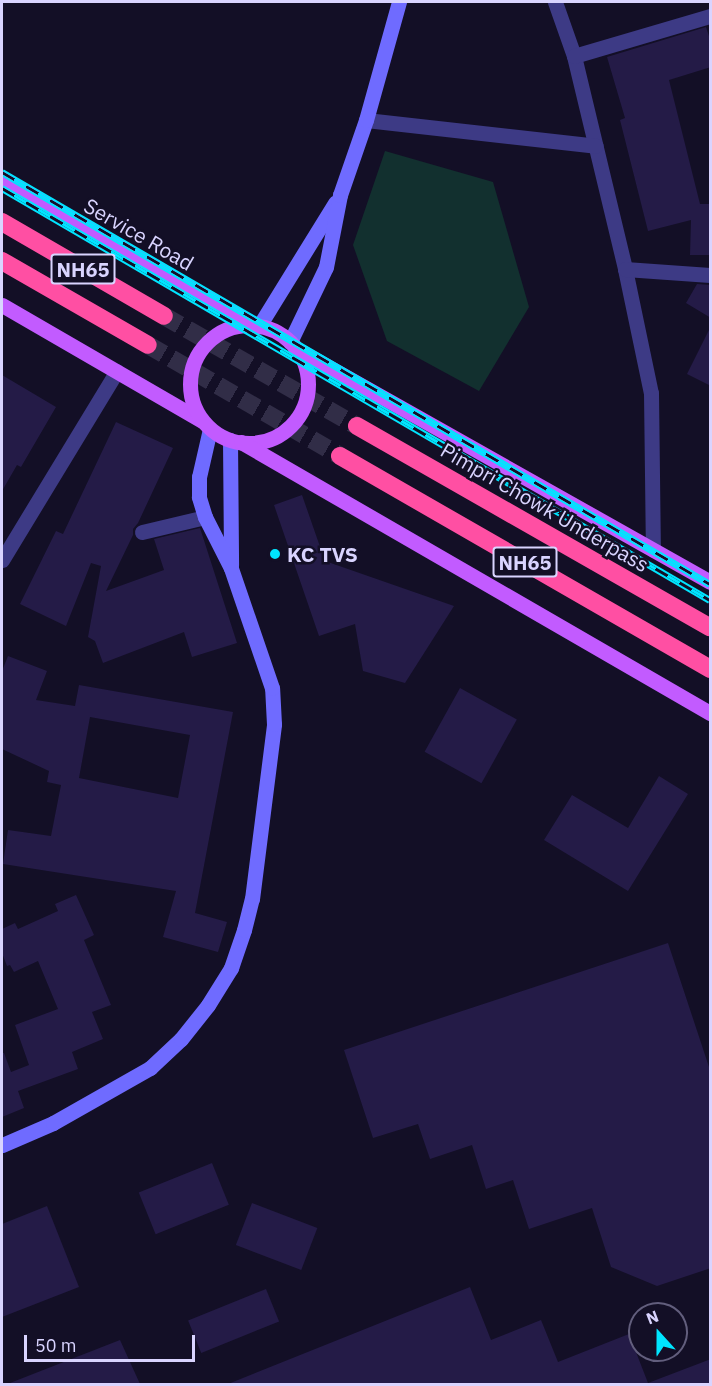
<!DOCTYPE html>
<style>
body{margin:0}
#map{position:relative;width:712px;height:1386px;overflow:hidden;background:#130f26;font-family:"IBM Plex Sans",sans-serif}
div>[style]{position:absolute}
[style*='--x']{left:calc(var(--x)*1px);top:calc(var(--y)*1px);width:calc(var(--w)*1px);rotate:calc(var(--a)*1deg)}
.green>*{inset:0;background:#12302f}
.building>*{inset:0;background:#241b47;transform-origin:0 0}
.highway-tunnel>*{height:18px;margin-top:-9px;transform-origin:0;background:repeating-linear-gradient(90deg,#312d47 0 18px,transparent 0 27px)}
.street>*{height:15px;margin:-7.5px;padding:0 7.5px;transform-origin:7.5px;border-radius:7.5px;background:#3d3a85}
.secondary>*{height:15px;margin:-7.5px;padding:0 7.5px;transform-origin:7.5px;border-radius:7.5px;background:#6f6bff}
.primary>*{height:15px;margin:-7.5px;padding:0 7.5px;transform-origin:7.5px;border-radius:7.5px;background:#c25bff}
.primary>.ring{margin:-7.5px;padding:0;box-sizing:content-box;background:none;border:15px solid #c25bff;border-radius:50%}
.highway>*{height:18px;margin:-9px;padding:0 9px;transform-origin:9px;border-radius:9px;background:#ff4fa3}
.rail>*{height:7px;margin-top:-3.5px;transform-origin:0;background:repeating-linear-gradient(90deg,#130f26 0 14px,#00e5ff 0 28px);box-sizing:border-box;border-block:2px solid #00e5ff}
.dots>*{width:16px;height:16px;translate:-50% -50%;box-sizing:border-box;border:3px solid #130f26;border-radius:50%}
span{translate:-50% -50%;white-space:nowrap;text-align:center;line-height:1.15;-webkit-text-stroke:5px #130f26;paint-order:stroke}
.shield-label span{padding:2px 4px;background:#130f26;border:2px solid;border-radius:4px;-webkit-text-stroke-width:0}
.shield-label{font-size:20px;color:#d9d4ff;font-weight:700}
.street-label{font-size:21px;color:#d9d4ff}
.poi-label{font-size:21px;color:#d9d4ff;font-weight:700}
.left{translate:0 -50%;text-align:left}
.frame{position:absolute;inset:0;border:3px solid #d9d4ff;pointer-events:none}
.north{position:absolute;left:628px;top:1302px;width:60px;height:60px;box-sizing:border-box;background:#130f26;border:2px solid #625e7d;border-radius:50%;rotate:339deg;font-size:16px;font-weight:700;line-height:24px;text-align:center;color:#d9d4ff}
.north::after{content:'';display:block;margin:auto;width:21px;height:27px;background:#00e5ff;clip-path:polygon(50% 0,100% 100%,50% 72%,0 100%)}
.scale{position:absolute;left:24px;top:1335px;width:171px;height:27px;box-sizing:border-box;border:3px solid #d9d4ff;border-top:0;padding-left:8px;font-size:18px;line-height:21px;white-space:nowrap;color:#d9d4ff;-webkit-text-stroke:4px #130f26;paint-order:stroke}
</style>
<div id="map">
<div class="green">
<i style="clip-path:polygon(385px 151px,493px 182px,529px 307px,479px 391px,387px 341px,353px 245px)"></i>
</div>
<div class="building">
<i style="clip-path:polygon(706px 27px,711px 42px,711px 67px,669px 80px,700px 204px,711px 204px,711px 255px,690px 255px,691px 220px,648px 231px,620px 120px,625px 118px,607px 57px)"></i>
<i style="clip-path:polygon(697px 284px,711px 285px,711px 318px,686px 303px)"></i>
<i style="clip-path:polygon(711px 326px,711px 386px,687px 374px)"></i>
<i style="clip-path:polygon(2px 375px,56px 407px,21px 467px,17px 465px,2px 491px)"></i>
<i style="clip-path:polygon(116px 422px,173px 448px,138px 523px,133px 529px,133px 535px,106px 591px,164px 570px,154px 539px,200px 528px,237px 643px,192px 657px,184px 632px,103px 663px,95px 641px,88px 637px,101px 566px,91px 563px,66px 626px,20px 604px,56px 531px,63px 534px)"></i>
<i style="clip-path:polygon(302px 495px,325px 561px,454px 606px,405px 683px,363px 671px,355px 624px,319px 636px,274px 505px)"></i>
<i style="clip-path:polygon(evenodd,8px 656px,47px 671px,36px 700px,75px 706px,79px 685px,233px 712px,195px 913px,227px 922px,218px 952px,163px 937px,176px 891px,3px 864px,8px 830px,51px 836px,61px 785px,47px 782px,49px 771px,2px 749px,2px 671px,8px 656px,90px 717px,190px 735px,178px 798px,79px 778px,90px 717px)"></i>
<i style="left:460px;top:688px;width:65px;height:73px;rotate:29deg"></i>
<i style="clip-path:polygon(659px 776px,688px 794px,628px 891px,544px 840px,572px 795px,628px 828px)"></i>
<i style="clip-path:polygon(76px 895px,94px 935px,84px 940px,111px 1005px,92px 1012px,103px 1039px,72px 1052px,78px 1069px,18px 1091px,24px 1108px,2px 1117px,2px 1053px,4px 1053px,11px 1072px,29px 1065px,15px 1025px,58px 1009px,38px 961px,14px 972px,10px 965px,7px 966px,2px 953px,2px 929px,15px 923px,18px 929px,58px 911px,55px 904px)"></i>
<i style="clip-path:polygon(668px 943px,711px 1073px,711px 1268px,657px 1286px,611px 1267px,592px 1208px,529px 1229px,513px 1180px,486px 1189px,472px 1145px,430px 1159px,418px 1124px,373px 1138px,344px 1050px)"></i>
<i style="left:212px;top:1163px;width:45px;height:79px;rotate:68deg"></i>
<i style="left:252px;top:1203px;width:70px;height:45px;rotate:21deg"></i>
<i style="clip-path:polygon(47px 1206px,79px 1287px,2px 1317px,2px 1224px)"></i>
<i style="clip-path:polygon(470px 1287px,491px 1340px,541px 1320px,558px 1362px,629px 1334px,648px 1383px,711px 1359px,711px 1384px,228px 1384px)"></i>
<i style="left:266px;top:1289px;width:35px;height:84px;rotate:68deg"></i>
<i style="clip-path:polygon(120px 1340px,140px 1384px,10px 1384px,10px 1383px)"></i>
</div>
<div class="highway-tunnel">
<i style="--x:164;--y:316;--w:222;--a:29.7"></i>
<i style="--x:148;--y:345;--w:222;--a:30"></i>
</div>
<div class="street">
<i style="--x:555;--y:2;--w:57;--a:70.6"></i>
<i style="--x:574;--y:56;--w:219;--a:76.5"></i>
<i style="--x:625;--y:269;--w:127;--a:78.2"></i>
<i style="--x:651;--y:393;--w:157;--a:89.3"></i>
<i style="--x:574;--y:56;--w:142;--a:-16.4"></i>
<i style="--x:366;--y:120;--w:231;--a:6.4"></i>
<i style="--x:625;--y:269;--w:85;--a:4"></i>
<i style="--x:142;--y:532;--w:65;--a:-13.4"></i>
<i style="--x:2;--y:560;--w:221;--a:-58.7"></i>
</div>
<div class="secondary">
<i style="--x:259;--y:326;--w:145;--a:-58.3"></i>
<i style="--x:290;--y:342;--w:83;--a:-64.4"></i>
<i style="--x:326;--y:267;--w:73;--a:-79"></i>
<i style="--x:340;--y:195;--w:79;--a:-70.9"></i>
<i style="--x:366;--y:120;--w:123;--a:-74.4"></i>
<i style="--x:230;--y:440;--w:125;--a:89.5"></i>
<i style="--x:2;--y:1145;--w:56;--a:-23.3"></i>
<i style="--x:53;--y:1123;--w:112;--a:-29.6"></i>
<i style="--x:150;--y:1068;--w:42;--a:-43.1"></i>
<i style="--x:181;--y:1039;--w:43;--a:-51.5"></i>
<i style="--x:208;--y:1005;--w:44;--a:-58.1"></i>
<i style="--x:231;--y:968;--w:40;--a:-71.1"></i>
<i style="--x:244;--y:930;--w:32;--a:-76"></i>
<i style="--x:252;--y:899;--w:176;--a:-82.8"></i>
<i style="--x:274;--y:724;--w:36;--a:-93"></i>
<i style="--x:272;--y:688;--w:127;--a:-108.9"></i>
<i style="--x:231;--y:568;--w:57;--a:-117"></i>
<i style="--x:205;--y:517;--w:21;--a:-107"></i>
<i style="--x:199;--y:497;--w:20;--a:-90"></i>
<i style="--x:199;--y:477;--w:49;--a:-77.1"></i>
</div>
<div class="primary">
<i style="--x:2;--y:178;--w:294;--a:30.2"></i>
<i style="--x:2;--y:305;--w:231;--a:30.1"></i>
<i class="ring" style="left:190px;top:325px;width:103px;height:103px"></i>
<i style="--x:295;--y:348;--w:476;--a:29.4"></i>
<i style="--x:241;--y:442;--w:542;--a:30.02"></i>
</div>
<div class="highway">
<i style="--x:2;--y:222;--w:187;--a:30.1"></i>
<i style="--x:2;--y:261;--w:168;--a:29.9"></i>
<i style="--x:357;--y:426;--w:406;--a:29.7"></i>
<i style="--x:340;--y:456;--w:427;--a:29.9"></i>
</div>
<div class="rail">
<i style="--x:2;--y:172;--w:819;--a:30.2"></i>
<i style="--x:2;--y:188;--w:819;--a:30.2"></i>
</div>
<div class="dots">
<i style="left:275px;top:554px;background:#00e5ff"></i>
</div>
<div class="shield-label">
<span style="left:83px;top:269px">NH65</span>
<span style="left:525px;top:562px">NH65</span>
</div>
<div class="street-label">
<span style="left:139px;top:234px;rotate:30deg">Service Road</span>
<span style="left:545px;top:507px;rotate:30deg">Pimpri Chowk Underpass</span>
</div>
<div class="poi-label">
<span class="left" style="left:287px;top:554px">KC TVS</span>
</div>
<div class="frame"></div>
<div class="north">N</div>
<div class="scale">50 m</div>
</div>
